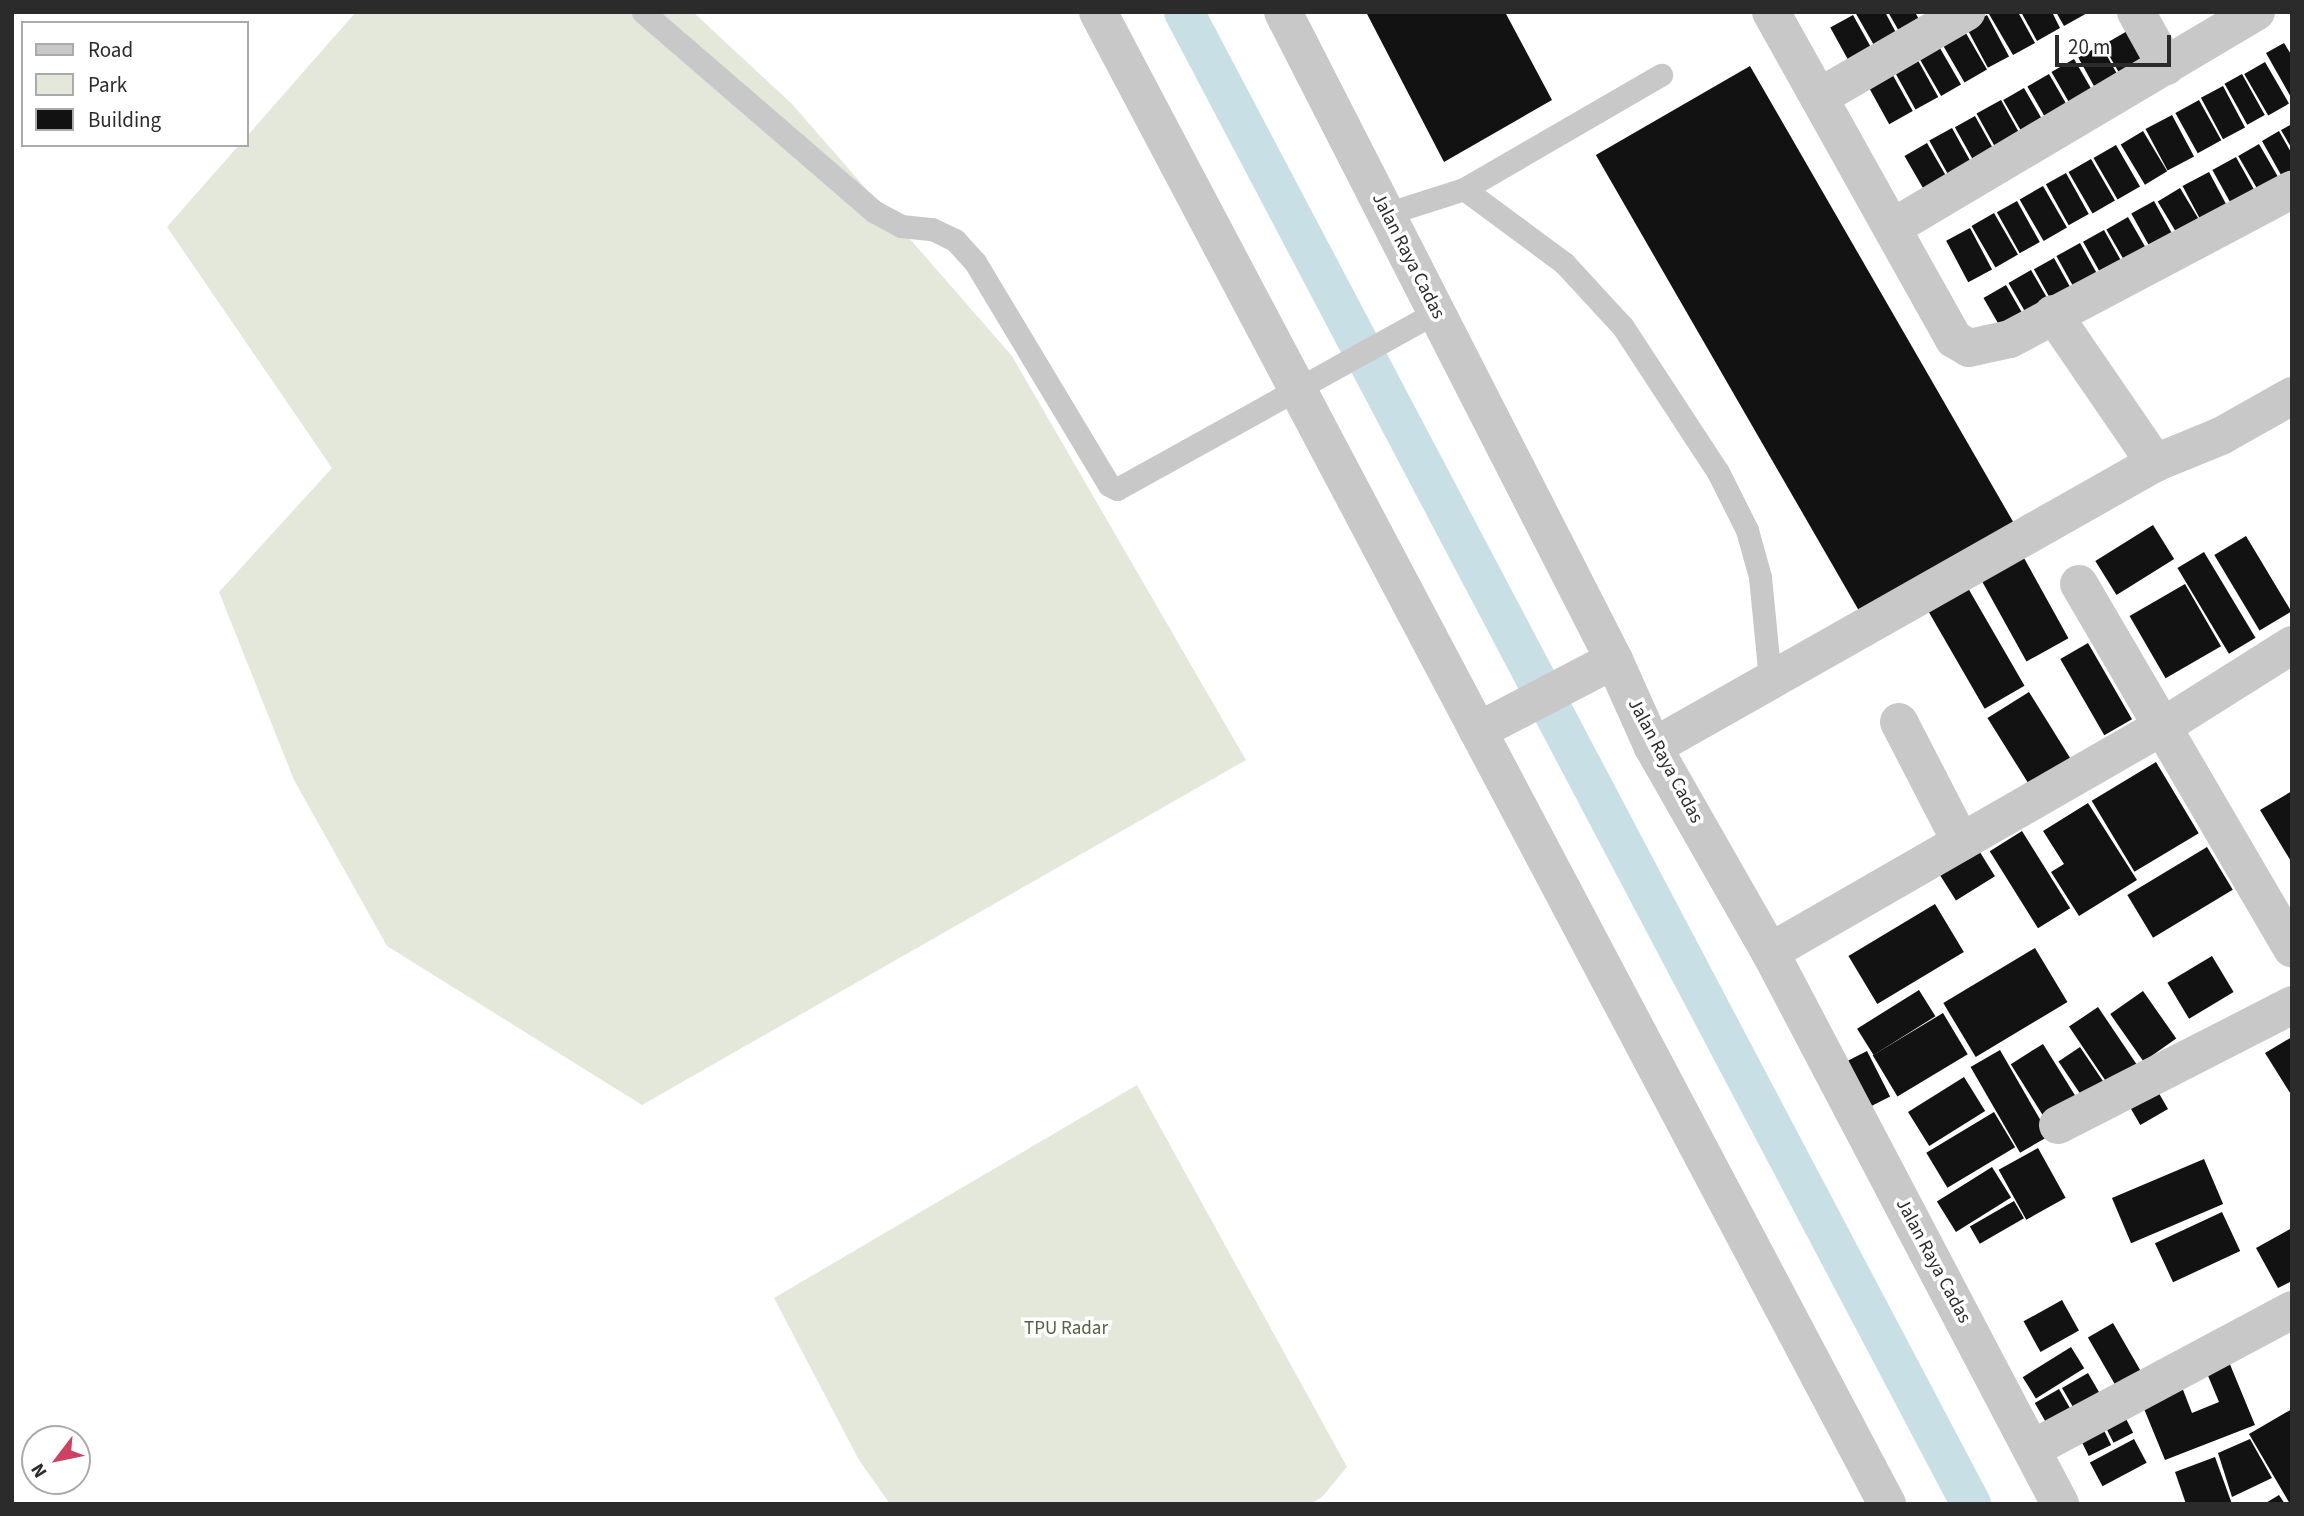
<!DOCTYPE html>
<style>
body{margin:0}
#map{position:relative;width:2304px;height:1516px;overflow:hidden;background:#fff;font-family:"Source Sans 3",sans-serif}
div>[style]{position:absolute}
[style*='--x']{left:calc(var(--x)*1px);top:calc(var(--y)*1px);width:calc(var(--w)*1px);rotate:calc(var(--a)*1deg)}
.green>*{inset:0;background:#e4e8da}
.canal>*{height:40px;margin:-20px;padding:0 20px;transform-origin:20px;border-radius:20px;background:#c8dfe6}
.building>*{inset:0;background:#121212;transform-origin:0 0}
.service>*{height:23px;margin:-11.5px;padding:0 11.5px;transform-origin:11.5px;border-radius:11.5px;background:#c8c8c8}
.minor>*{height:38px;margin:-19px;padding:0 19px;transform-origin:19px;border-radius:19px;background:#c8c8c8}
.tertiary>*{height:38px;margin:-19px;padding:0 19px;transform-origin:19px;border-radius:19px;background:#c8c8c8}
span{translate:-50% -50%;white-space:nowrap;text-align:center;line-height:1.15;-webkit-text-stroke:7px #fff;paint-order:stroke}
.street-label{font-size:19px;color:#2b2b2b}
.park-label{font-size:19px;color:#55613f}
.frame{position:absolute;inset:0;border:14px solid #2b2b2b;pointer-events:none}
.legend{position:absolute;left:21px;top:21px;width:228px;height:126px;box-sizing:border-box;background:#fff;border:2px solid #aaa;margin:0;padding:9px 12px;list-style:none;font-size:21px;color:#2b2b2b}
.legend li{display:flex;align-items:center;gap:14px;height:35px}
.legend b{width:35px;border:2px solid #aaa}
.north{position:absolute;left:21px;top:1425px;width:70px;height:70px;box-sizing:border-box;background:#fff;border:2px solid #aaa;border-radius:50%;rotate:238deg;font-size:19px;font-weight:700;line-height:28px;text-align:center;color:#2b2b2b}
.north::after{content:'';display:block;margin:auto;width:24px;height:32px;background:#cf4163;clip-path:polygon(50% 0,100% 100%,50% 72%,0 100%)}
.scale{position:absolute;left:2055px;top:35px;width:116px;height:32px;box-sizing:border-box;border:4px solid #2b2b2b;border-top:0;padding-left:9px;font-size:21px;line-height:24px;white-space:nowrap;color:#2b2b2b;-webkit-text-stroke:5px #fff;paint-order:stroke}
</style>
<div id="map">
<div class="green">
<i style="clip-path:polygon(356px 12px,693px 12px,792px 104px,1012px 356px,1246px 760px,642px 1105px,387px 946px,294px 780px,219px 592px,332px 468px,167px 227px,239px 145px,247px 145px,247px 136px)"></i>
<i style="clip-path:polygon(1137px 1085px,1347px 1467px,1322px 1497px,1310px 1504px,890px 1504px,859px 1460px,774px 1298px)"></i>
</div>
<div class="canal">
<i style="--x:1184;--y:12;--w:1687;--a:62.19"></i>
</div>
<div class="building">
<i style="clip-path:polygon(1366px 12px,1505px 12px,1552px 100px,1444px 162px)"></i>
<i style="clip-path:polygon(1855px 12px,1885px 12px,1901px 42px,1879px 54px)"></i>
<i style="clip-path:polygon(1888px 12px,1915px 12px,1924px 29px,1904px 40px)"></i>
<i style="clip-path:polygon(2018px 12px,2035px 43px,2013px 55px,1989px 14px)"></i>
<i style="clip-path:polygon(2021px 12px,2052px 12px,2060px 28px,2037px 41px)"></i>
<i style="clip-path:polygon(2056px 12px,2089px 12px,2064px 26px)"></i>
<i style="left:1853px;top:15px;width:47px;height:26px;rotate:61deg"></i>
<i style="left:1987px;top:15px;width:47px;height:24px;rotate:62deg"></i>
<i style="left:1963px;top:28px;width:48px;height:26px;rotate:60deg"></i>
<i style="left:2129px;top:30px;width:46px;height:30px;rotate:60deg"></i>
<i style="left:1937px;top:43px;width:48px;height:23px;rotate:60deg"></i>
<i style="clip-path:polygon(2284px 43px,2292px 56px,2292px 99px,2266px 53px)"></i>
<i style="left:2101px;top:45px;width:47px;height:26px;rotate:61deg"></i>
<i style="left:1915px;top:55px;width:48px;height:26px;rotate:61deg"></i>
<i style="left:2074px;top:59px;width:48px;height:26px;rotate:60deg"></i>
<i style="left:2265px;top:62px;width:48px;height:24px;rotate:60deg"></i>
<i style="left:1750px;top:66px;width:534px;height:178px;rotate:60deg"></i>
<i style="left:1890px;top:70px;width:47px;height:27px;rotate:61deg"></i>
<i style="left:2049px;top:74px;width:48px;height:25px;rotate:60deg"></i>
<i style="left:2242px;top:74px;width:47px;height:20px;rotate:61deg"></i>
<i style="left:2223px;top:86px;width:47px;height:25px;rotate:62deg"></i>
<i style="left:2024px;top:88px;width:48px;height:24px;rotate:60deg"></i>
<i style="left:2001px;top:100px;width:48px;height:28px;rotate:61deg"></i>
<i style="left:2199px;top:100px;width:46px;height:27px;rotate:61deg"></i>
<i style="left:2172px;top:115px;width:47px;height:30px;rotate:62deg"></i>
<i style="left:1975px;top:116px;width:47px;height:23px;rotate:61deg"></i>
<i style="clip-path:polygon(2292px 124px,2292px 149px,2281px 130px)"></i>
<i style="left:1952px;top:128px;width:47px;height:26px;rotate:61deg"></i>
<i style="left:2143px;top:131px;width:47px;height:26px;rotate:59deg"></i>
<i style="clip-path:polygon(2279px 131px,2292px 154px,2292px 178px,2285px 182px,2262px 141px)"></i>
<i style="left:1927px;top:143px;width:46px;height:26px;rotate:60deg"></i>
<i style="left:2259px;top:144px;width:46px;height:24px;rotate:60deg"></i>
<i style="left:2116px;top:145px;width:48px;height:26px;rotate:60deg"></i>
<i style="left:2236px;top:157px;width:47px;height:27px;rotate:61deg"></i>
<i style="left:2091px;top:159px;width:48px;height:26px;rotate:60deg"></i>
<i style="left:2209px;top:172px;width:47px;height:30px;rotate:62deg"></i>
<i style="left:2066px;top:173px;width:47px;height:23px;rotate:61deg"></i>
<i style="left:2043px;top:186px;width:48px;height:27px;rotate:60deg"></i>
<i style="left:2180px;top:188px;width:47px;height:26px;rotate:59deg"></i>
<i style="left:2017px;top:201px;width:47px;height:23px;rotate:61deg"></i>
<i style="left:2154px;top:201px;width:48px;height:26px;rotate:61deg"></i>
<i style="left:1994px;top:213px;width:48px;height:26px;rotate:60deg"></i>
<i style="left:2128px;top:217px;width:48px;height:25px;rotate:60deg"></i>
<i style="left:1970px;top:228px;width:47px;height:27px;rotate:62deg"></i>
<i style="left:2104px;top:230px;width:47px;height:24px;rotate:61deg"></i>
<i style="left:2080px;top:243px;width:47px;height:27px;rotate:61deg"></i>
<i style="left:2054px;top:258px;width:47px;height:23px;rotate:61deg"></i>
<i style="left:2031px;top:270px;width:48px;height:26px;rotate:60deg"></i>
<i style="left:2006px;top:285px;width:48px;height:26px;rotate:60deg"></i>
<i style="left:2153px;top:525px;width:40px;height:68px;rotate:58deg"></i>
<i style="left:2246px;top:536px;width:88px;height:37px;rotate:59deg"></i>
<i style="left:2019px;top:549px;width:102px;height:48px;rotate:61deg"></i>
<i style="left:2204px;top:552px;width:100px;height:31px;rotate:59deg"></i>
<i style="left:2185px;top:584px;width:72px;height:64px;rotate:60deg"></i>
<i style="left:1968px;top:588px;width:113px;height:46px;rotate:60deg"></i>
<i style="left:2088px;top:643px;width:88px;height:32px;rotate:60deg"></i>
<i style="left:2029px;top:692px;width:78px;height:49px;rotate:58deg"></i>
<i style="left:2156px;top:762px;width:83px;height:75px;rotate:59deg"></i>
<i style="clip-path:polygon(2292px 791px,2292px 863px,2260px 810px)"></i>
<i style="clip-path:polygon(2088px 803px,2137px 880px,2079px 916px,2051px 872px,2064px 864px,2043px 831px)"></i>
<i style="left:2022px;top:831px;width:91px;height:38px;rotate:58deg"></i>
<i style="left:2207px;top:847px;width:50px;height:93px;rotate:59deg"></i>
<i style="left:1978px;top:849px;width:32px;height:46px;rotate:58deg"></i>
<i style="left:1935px;top:904px;width:56px;height:101px;rotate:59deg"></i>
<i style="left:2035px;top:948px;width:63px;height:107px;rotate:59deg"></i>
<i style="left:2212px;top:956px;width:42px;height:52px;rotate:59deg"></i>
<i style="left:1919px;top:990px;width:31px;height:73px;rotate:58deg"></i>
<i style="left:2143px;top:991px;width:58px;height:40px;rotate:55deg"></i>
<i style="left:2098px;top:1007px;width:75px;height:35px;rotate:56deg"></i>
<i style="left:1943px;top:1013px;width:48px;height:82px;rotate:59deg"></i>
<i style="clip-path:polygon(2292px 1037px,2292px 1096px,2265px 1053px)"></i>
<i style="left:2043px;top:1044px;width:71px;height:38px;rotate:58deg"></i>
<i style="left:2080px;top:1047px;width:47px;height:26px;rotate:56deg"></i>
<i style="left:2000px;top:1050px;width:99px;height:34px;rotate:60deg"></i>
<i style="left:1867px;top:1051px;width:51px;height:26px;rotate:63deg"></i>
<i style="left:1964px;top:1077px;width:40px;height:66px;rotate:58deg"></i>
<i style="left:2153px;top:1083px;width:30px;height:32px;rotate:60deg"></i>
<i style="left:1994px;top:1112px;width:41px;height:79px;rotate:59deg"></i>
<i style="left:2038px;top:1148px;width:57px;height:45px;rotate:61deg"></i>
<i style="left:2204px;top:1159px;width:49px;height:100px;rotate:67deg"></i>
<i style="left:1992px;top:1167px;width:36px;height:65px;rotate:58deg"></i>
<i style="left:2014px;top:1201px;width:20px;height:51px;rotate:60deg"></i>
<i style="left:2222px;top:1212px;width:43px;height:74px;rotate:65deg"></i>
<i style="clip-path:polygon(2292px 1228px,2292px 1281px,2278px 1288px,2256px 1248px)"></i>
<i style="left:2062px;top:1300px;width:35px;height:44px;rotate:61deg"></i>
<i style="left:2113px;top:1323px;width:69px;height:29px;rotate:60deg"></i>
<i style="left:2071px;top:1347px;width:25px;height:57px;rotate:58deg"></i>
<i style="clip-path:polygon(2229px 1362px,2255px 1425px,2165px 1460px,2140px 1399px,2180px 1382px,2192px 1413px,2219px 1402px,2206px 1371px)"></i>
<i style="left:2088px;top:1373px;width:34px;height:30px;rotate:60deg"></i>
<i style="left:2059px;top:1389px;width:34px;height:28px;rotate:60deg"></i>
<i style="left:2120px;top:1407px;width:29px;height:22px;rotate:63deg"></i>
<i style="clip-path:polygon(2292px 1409px,2292px 1504px,2290px 1504px,2249px 1434px)"></i>
<i style="left:2098px;top:1418px;width:30px;height:25px;rotate:64deg"></i>
<i style="left:2134px;top:1439px;width:27px;height:50px;rotate:62deg"></i>
<i style="clip-path:polygon(2250px 1439px,2272px 1478px,2232px 1497px,2218px 1453px)"></i>
<i style="clip-path:polygon(2215px 1457px,2232px 1504px,2186px 1504px,2175px 1472px)"></i>
<i style="clip-path:polygon(2279px 1495px,2285px 1504px,2264px 1504px)"></i>
</div>
<div class="service">
<i style="--x:643;--y:12;--w:306;--a:40.8"></i>
<i style="--x:875;--y:212;--w:30;--a:28"></i>
<i style="--x:901;--y:226;--w:31;--a:6"></i>
<i style="--x:932;--y:229;--w:25;--a:26"></i>
<i style="--x:955;--y:240;--w:30;--a:48"></i>
<i style="--x:975;--y:262;--w:260;--a:59"></i>
<i style="--x:1109;--y:485;--w:9;--a:27"></i>
<i style="--x:1117;--y:489;--w:365;--a:-29"></i>
<i style="--x:1464;--y:189;--w:228;--a:-30.1"></i>
<i style="--x:1386;--y:214;--w:82;--a:-17.8"></i>
<i style="--x:1464;--y:189;--w:124;--a:36.5"></i>
<i style="--x:1564;--y:263;--w:87;--a:47.3"></i>
<i style="--x:1623;--y:327;--w:173;--a:56.8"></i>
<i style="--x:1718;--y:472;--w:65;--a:63.4"></i>
<i style="--x:1747;--y:530;--w:49;--a:74.5"></i>
<i style="--x:1760;--y:577;--w:102;--a:84.4"></i>
</div>
<div class="minor">
<i style="--x:1098;--y:12;--w:1688;--a:62.13"></i>
<i style="--x:1771;--y:12;--w:375;--a:60.8"></i>
<i style="--x:1954;--y:339;--w:17;--a:31"></i>
<i style="--x:1969;--y:348;--w:42;--a:-12.4"></i>
<i style="--x:2010;--y:339;--w:319;--a:-27.9"></i>
<i style="--x:2136;--y:12;--w:62;--a:60.9"></i>
<i style="--x:1821;--y:96;--w:168;--a:-30.1"></i>
<i style="--x:1895;--y:226;--w:420;--a:-30.7"></i>
<i style="--x:2053;--y:314;--w:181;--a:55.6"></i>
<i style="--x:2155;--y:463;--w:71;--a:-22.2"></i>
<i style="--x:2221;--y:436;--w:81;--a:-29.4"></i>
<i style="--x:2079;--y:584;--w:422;--a:59.7"></i>
<i style="--x:1899;--y:722;--w:135;--a:62.7"></i>
<i style="--x:1478;--y:731;--w:153;--a:-27.6"></i>
<i style="--x:1653;--y:747;--w:577;--a:-29.5"></i>
<i style="--x:1770;--y:952;--w:452;--a:-29.9"></i>
<i style="--x:2162;--y:727;--w:154;--a:-32.2"></i>
<i style="--x:2058;--y:1125;--w:263;--a:-27.1"></i>
<i style="--x:2032;--y:1449;--w:295;--a:-28.1"></i>
</div>
<div class="tertiary">
<i style="--x:1283;--y:12;--w:728;--a:62.94"></i>
<i style="--x:1614;--y:660;--w:95;--a:65.9"></i>
<i style="--x:1653;--y:747;--w:236;--a:60.3"></i>
<i style="--x:1770;--y:952;--w:624;--a:62.28"></i>
</div>
<div class="street-label">
<span style="left:1408px;top:256px;rotate:63deg">Jalan Raya Cadas</span>
<span style="left:1665px;top:761px;rotate:62deg">Jalan Raya Cadas</span>
<span style="left:1933px;top:1261px;rotate:62deg">Jalan Raya Cadas</span>
</div>
<div class="park-label">
<span style="left:1066px;top:1329px">TPU Radar</span>
</div>
<div class="frame"></div>
<ul class="legend">
<li><b style="height:9px;background:#c8c8c8"></b>Road</li>
<li><b style="height:19px;background:#e4e8da"></b>Park</li>
<li><b style="height:19px;background:#121212"></b>Building</li>
</ul>
<div class="north">N</div>
<div class="scale">20 m</div>
</div>
